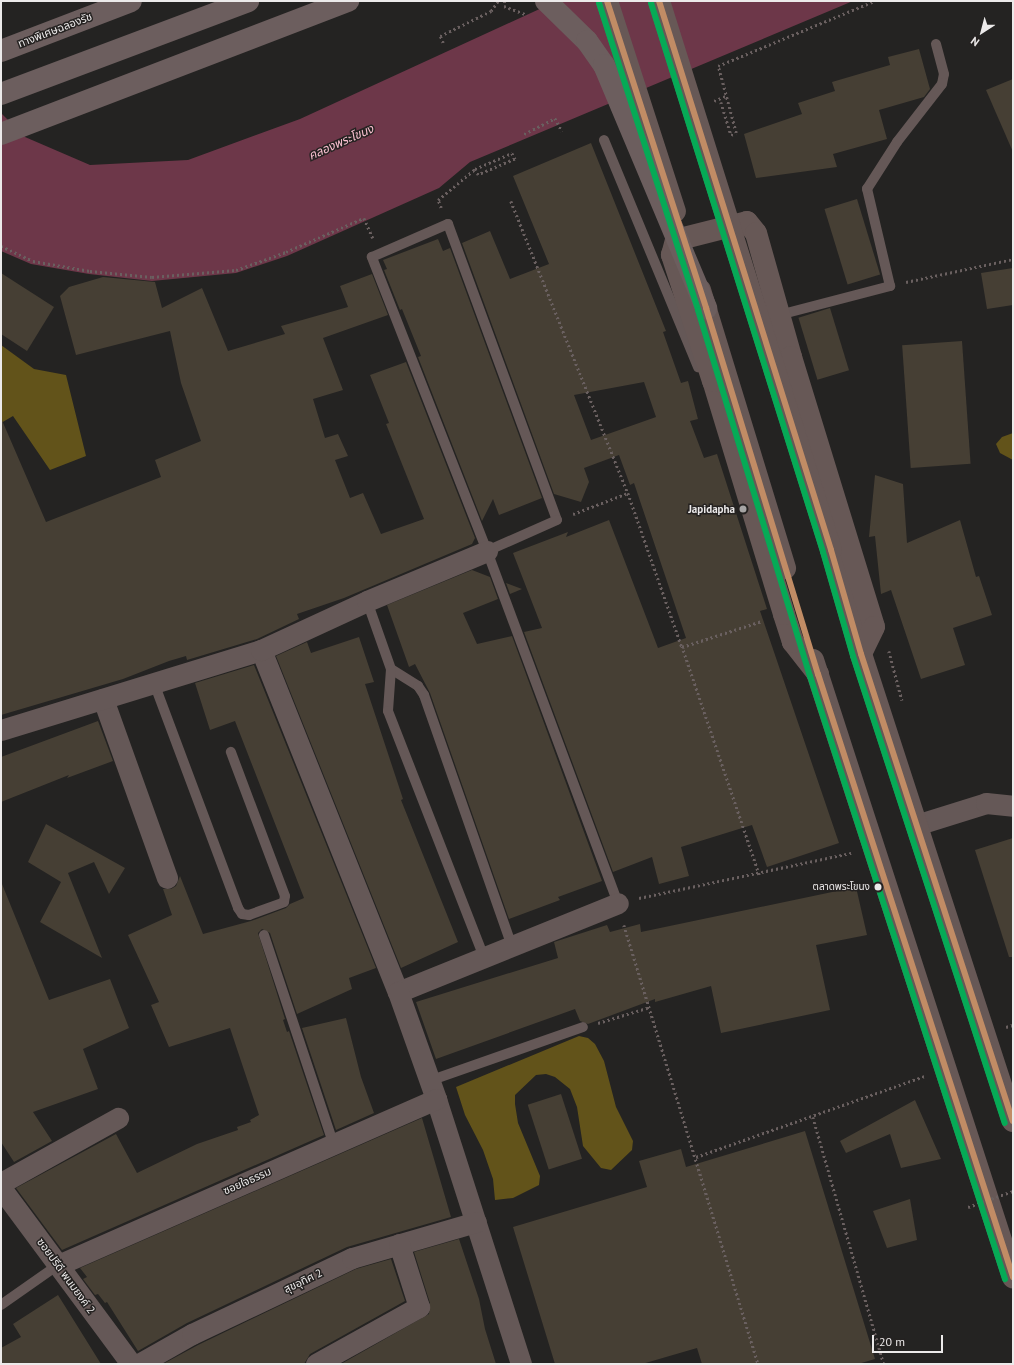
<!DOCTYPE html>
<meta charset="utf-8">
<style>
body{margin:0}
#map{position:relative;width:1014px;height:1365px;overflow:hidden;background:#242322;font-family:"PT Sans","Noto Sans Thai",sans-serif}
div>[style]{position:absolute}
[style*='--x']{left:calc(var(--x)*1px);top:calc(var(--y)*1px);width:calc(var(--w)*1px);rotate:calc(var(--a)*1deg)}
.forest>*{inset:0;background:#62531a}
.water>*{inset:0;background:#6d3749}
.building>*{inset:0;background:#463f34;transform-origin:0 0}
.path>*{height:2.5px;margin-top:-1.25px;transform-origin:0;background:repeating-linear-gradient(90deg,#6a6060 0 2px,transparent 0 5px)}
.service>*{height:10px;margin:-5px;padding:0 5px;transform-origin:5px;border-radius:5px;background:#655857}
.minor>*{height:21px;margin:-10.5px;padding:0 10.5px;transform-origin:10.5px;border-radius:10.5px;background:#655857}
.primary>*{height:22px;margin:-11px;padding:0 11px;transform-origin:11px;border-radius:11px;background:#675856}
.motorway>*{height:22px;margin:-11px;padding:0 11px;transform-origin:11px;border-radius:11px;background:#6c5e5e}
.path-bridge>*{height:2.5px;margin-top:-1.25px;transform-origin:0;background:repeating-linear-gradient(90deg,#6a6060 0 2px,transparent 0 5px)}
.primary-bridge>*{height:22px;margin:-11px;padding:0 11px;transform-origin:11px;border-radius:11px;background:#675856}
.motorway-bridge>*{height:22px;margin:-11px;padding:0 11px;transform-origin:11px;border-radius:11px;background:#6c5e5e}
.bus-1>*{height:6px;margin:-3px;padding:0 3px;transform-origin:3px;border-radius:3px;background:#c18c65}
.bus-2>*{height:6px;margin:-3px;padding:0 3px;transform-origin:3px;border-radius:3px;background:#06aa56}
.dots>*{width:11px;height:11px;translate:-50% -50%;box-sizing:border-box;border:2px solid #252221;border-radius:50%}
span{translate:-50% -50%;white-space:nowrap;text-align:center;line-height:1.15;-webkit-text-stroke:3px #252221;paint-order:stroke}
.bus-label{font-size:10px;color:#eceaea}
.right{translate:-100% -50%;text-align:right}
.street-label{font-size:11px;color:#eceaea}
.poi-label{font-size:11px;color:#eceaea;font-weight:700}
.water-label{font-size:12px;color:#fac1d1;font-style:italic}
.frame{position:absolute;inset:0;border:2px solid #eceaea;pointer-events:none}
.north{position:absolute;left:962px;top:12px;width:40px;height:40px;-webkit-text-stroke:3px #252221;paint-order:stroke;rotate:216deg;font-size:11px;font-weight:700;line-height:16px;text-align:center;color:#eceaea}
.north::after{content:'';display:block;margin:auto;width:14px;height:18px;background:#eceaea;clip-path:polygon(50% 0,100% 100%,50% 72%,0 100%)}
.scale{position:absolute;left:872px;top:1335px;width:71px;height:18px;box-sizing:border-box;border:2px solid #eceaea;border-top:0;padding-left:5px;font-size:12px;line-height:14px;white-space:nowrap;color:#eceaea;-webkit-text-stroke:3px #252221;paint-order:stroke}
</style>
<div id="map">
<div class="forest">
<i style="clip-path:polygon(1px 345px,34px 369px,66px 375px,86px 456px,50px 470px,13px 416px,1px 423px)"></i>
<i style="clip-path:polygon(1013px 433px,1013px 460px,1000px 453px,996px 444px,1002px 437px)"></i>
<i style="clip-path:polygon(579px 1036px,588px 1038px,595px 1044px,604px 1061px,616px 1107px,633px 1141px,632px 1150px,611px 1170px,601px 1168px,583px 1146px,577px 1107px,570px 1089px,555px 1077px,546px 1074px,536px 1075px,515px 1095px,515px 1104px,518px 1123px,540px 1176px,539px 1185px,513px 1198px,495px 1200px,493px 1179px,483px 1150px,465px 1115px,456px 1087px)"></i>
</div>
<div class="water">
<i style="clip-path:polygon(557px 1px,853px 1px,470px 162px,439px 188px,287px 256px,236px 273px,152px 281px,89px 274px,31px 264px,1px 251px,1px 113px,25px 137px,90px 165px,188px 160px,300px 119px)"></i>
</div>
<div class="building">
<i style="clip-path:polygon(919px 49px,930px 89px,924px 97px,879px 110px,887px 139px,833px 154px,837px 167px,756px 178px,744px 134px,802px 114px,798px 103px,835px 91px,832px 82px,890px 65px,888px 57px)"></i>
<i style="clip-path:polygon(1013px 79px,1013px 152px,986px 90px)"></i>
<i style="clip-path:polygon(evenodd,591px 143px,666px 331px,663px 332px,681px 383px,688px 381px,698px 419px,690px 421px,704px 458px,717px 454px,767px 609px,760px 611px,839px 843px,767px 867px,752px 825px,681px 847px,689px 876px,659px 884px,652px 857px,613px 872px,524px 632px,542px 628px,513px 553px,568px 532px,566px 537px,609px 520px,658px 648px,686px 638px,634px 483px,630px 485px,619px 455px,584px 468px,589px 482px,581px 502px,554px 494px,462px 243px,490px 231px,510px 279px,549px 264px,513px 176px,591px 143px,644px 382px,656px 417px,591px 440px,574px 395px,644px 382px)"></i>
<i style="left:857px;top:199px;width:79px;height:34px;rotate:73deg"></i>
<i style="clip-path:polygon(438px 239px,443px 251px,450px 248px,542px 498px,499px 515px,493px 499px,482px 521px,418px 357px,421px 356px,402px 309px,400px 310px,384px 270px,387px 269px,383px 260px)"></i>
<i style="clip-path:polygon(1013px 268px,1013px 305px,987px 309px,981px 273px)"></i>
<i style="clip-path:polygon(1px 273px,54px 307px,27px 351px,1px 334px)"></i>
<i style="clip-path:polygon(372px 274px,388px 315px,323px 338px,343px 390px,313px 399px,325px 438px,338px 434px,348px 456px,335px 460px,350px 498px,363px 493px,381px 534px,424px 519px,386px 424px,389px 423px,370px 375px,406px 362px,475px 538px,472px 544px,344px 598px,297px 614px,299px 619px,257px 639px,187px 660px,186px 656px,169px 661px,123px 679px,1px 715px,1px 418px,46px 522px,161px 477px,155px 460px,201px 441px,181px 383px,170px 331px,76px 355px,60px 296px,69px 287px,103px 277px,155px 282px,162px 308px,202px 288px,228px 351px,285px 334px,281px 326px,348px 307px,340px 286px)"></i>
<i style="left:830px;top:308px;width:65px;height:33px;rotate:73deg"></i>
<i style="left:962px;top:341px;width:123px;height:60px;rotate:86deg"></i>
<i style="clip-path:polygon(875px 475px,903px 484px,907px 543px,960px 520px,976px 577px,979px 576px,992px 615px,953px 628px,965px 665px,921px 679px,891px 590px,881px 594px,875px 536px,869px 537px)"></i>
<i style="clip-path:polygon(472px 570px,490px 577px,498px 599px,463px 613px,477px 644px,512px 636px,602px 881px,558px 897px,560px 900px,509px 919px,430px 693px,415px 664px,409px 667px,387px 605px)"></i>
<i style="clip-path:polygon(506px 583px,522px 589px,510px 594px)"></i>
<i style="clip-path:polygon(359px 637px,374px 682px,365px 684px,403px 799px,401px 800px,458px 942px,401px 968px,276px 656px,307px 642px,311px 653px)"></i>
<i style="clip-path:polygon(254px 665px,376px 968px,349px 978px,352px 989px,297px 1014px,270px 933px,262px 929px,258px 933px,285px 1019px,283px 1020px,287px 1032px,289px 1031px,324px 1135px,62px 1250px,16px 1188px,116px 1134px,137px 1173px,197px 1144px,238px 1130px,237px 1127px,251px 1122px,250px 1120px,259px 1115px,230px 1028px,169px 1047px,151px 1005px,159px 1002px,128px 935px,172px 915px,163px 889px,171px 889px,176px 886px,180px 876px,203px 934px,251px 921px,286px 908px,290px 904px,304px 898px,235px 721px,210px 730px,195px 683px)"></i>
<i style="clip-path:polygon(98px 721px,113px 761px,67px 778px,69px 775px,1px 802px,1px 757px)"></i>
<i style="clip-path:polygon(46px 824px,125px 868px,109px 894px,94px 862px,68px 873px,102px 958px,40px 922px,61px 882px,28px 862px)"></i>
<i style="clip-path:polygon(1013px 838px,1013px 957px,1009px 957px,975px 850px)"></i>
<i style="clip-path:polygon(2px 884px,49px 1000px,110px 979px,129px 1028px,83px 1049px,98px 1089px,33px 1112px,52px 1141px,14px 1162px,1px 1142px)"></i>
<i style="clip-path:polygon(856px 887px,867px 935px,816px 945px,830px 1010px,721px 1033px,711px 986px,655px 1002px,655px 999px,588px 1024px,580px 1021px,575px 1009px,436px 1059px,416px 1002px,558px 958px,554px 942px,607px 925px,610px 932px,640px 924px,641px 932px)"></i>
<i style="clip-path:polygon(346px 1018px,361px 1077px,374px 1113px,336px 1130px,302px 1028px)"></i>
<i style="left:561px;top:1094px;width:68px;height:35px;rotate:72deg"></i>
<i style="clip-path:polygon(915px 1100px,941px 1159px,901px 1168px,890px 1134px,846px 1153px,840px 1141px)"></i>
<i style="clip-path:polygon(422px 1118px,451px 1217px,347px 1247px,187px 1323px,138px 1351px,107px 1302px,105px 1303px,98px 1294px,95px 1295px,83px 1279px,87px 1277px,80px 1268px)"></i>
<i style="clip-path:polygon(805px 1131px,875px 1359px,858px 1364px,702px 1364px,697px 1348px,642px 1364px,555px 1364px,513px 1227px,647px 1187px,639px 1161px,681px 1149px,686px 1167px)"></i>
<i style="clip-path:polygon(910px 1199px,917px 1240px,887px 1248px,873px 1211px)"></i>
<i style="clip-path:polygon(459px 1239px,479px 1299px,485px 1329px,496px 1364px,341px 1364px,429px 1314px,430px 1303px,414px 1252px)"></i>
<i style="clip-path:polygon(391px 1259px,405px 1301px,310px 1354px,304px 1364px,163px 1364px,198px 1345px,356px 1269px)"></i>
<i style="clip-path:polygon(58px 1295px,101px 1364px,1px 1364px,1px 1348px,21px 1337px,13px 1324px)"></i>
</div>
<div class="path">
<i style="--x:505;--y:1;--w:5;--a:101"></i>
<i style="--x:504;--y:6;--w:25;--a:21"></i>
<i style="--x:443;--y:43;--w:8;--a:-113"></i>
<i style="--x:440;--y:36;--w:57;--a:-26.1"></i>
<i style="--x:491;--y:11;--w:12;--a:-55"></i>
<i style="--x:714;--y:101;--w:13;--a:-23"></i>
<i style="--x:721;--y:102;--w:34;--a:73"></i>
<i style="--x:731;--y:135;--w:5;--a:-22"></i>
<i style="--x:736;--y:133;--w:69;--a:-105"></i>
<i style="--x:718;--y:66;--w:169;--a:-22.6"></i>
<i style="--x:524;--y:134;--w:35;--a:-27"></i>
<i style="--x:555;--y:118;--w:15;--a:62"></i>
<i style="--x:511;--y:201;--w:315;--a:68.2"></i>
<i style="--x:628;--y:493;--w:163;--a:70.7"></i>
<i style="--x:441;--y:208;--w:9;--a:-111"></i>
<i style="--x:438;--y:200;--w:48;--a:-40"></i>
<i style="--x:475;--y:169;--w:40;--a:-23.4"></i>
<i style="--x:512;--y:153;--w:7;--a:63"></i>
<i style="--x:515;--y:159;--w:40;--a:156.6"></i>
<i style="--x:478;--y:175;--w:7;--a:-117"></i>
<i style="--x:1;--y:246;--w:35;--a:25"></i>
<i style="--x:33;--y:261;--w:58;--a:10"></i>
<i style="--x:90;--y:271;--w:62;--a:5.5"></i>
<i style="--x:152;--y:277;--w:84;--a:-4.8"></i>
<i style="--x:236;--y:270;--w:53;--a:-19.8"></i>
<i style="--x:286;--y:252;--w:85;--a:-23.6"></i>
<i style="--x:364;--y:218;--w:22;--a:66"></i>
<i style="--x:906;--y:282;--w:109;--a:-12.1"></i>
<i style="--x:573;--y:514;--w:59;--a:-20.9"></i>
<i style="--x:889;--y:651;--w:51;--a:75.1"></i>
<i style="--x:759;--y:875;--w:241;--a:-108.7"></i>
<i style="--x:682;--y:647;--w:84;--a:-18"></i>
<i style="--x:639;--y:898;--w:217;--a:-12"></i>
<i style="--x:624;--y:925;--w:459;--a:73"></i>
<i style="--x:598;--y:1023;--w:54;--a:-17.1"></i>
<i style="--x:1006;--y:1027;--w:7;--a:-16"></i>
<i style="--x:813;--y:1117;--w:257;--a:74"></i>
<i style="--x:696;--y:1157;--w:243;--a:-19.5"></i>
</div>
<div class="service">
<i style="--x:604;--y:140;--w:246;--a:67.5"></i>
<i style="--x:448;--y:224;--w:315;--a:69.8"></i>
<i style="--x:557;--y:520;--w:77;--a:156.1"></i>
<i style="--x:487;--y:551;--w:316;--a:-111.4"></i>
<i style="--x:372;--y:257;--w:83;--a:-23.5"></i>
<i style="--x:779;--y:315;--w:115;--a:-14.6"></i>
<i style="--x:890;--y:286;--w:100;--a:-103.3"></i>
<i style="--x:867;--y:189;--w:56;--a:-57.4"></i>
<i style="--x:897;--y:142;--w:73;--a:-52.2"></i>
<i style="--x:942;--y:84;--w:10;--a:-79"></i>
<i style="--x:944;--y:74;--w:31;--a:-105"></i>
<i style="--x:487;--y:551;--w:376;--a:69.6"></i>
<i style="--x:367;--y:601;--w:72;--a:70.6"></i>
<i style="--x:391;--y:669;--w:32;--a:32"></i>
<i style="--x:418;--y:686;--w:11;--a:56"></i>
<i style="--x:424;--y:695;--w:266;--a:70.7"></i>
<i style="--x:391;--y:669;--w:42;--a:94.1"></i>
<i style="--x:388;--y:711;--w:264;--a:68.7"></i>
<i style="--x:154;--y:683;--w:240;--a:69.5"></i>
<i style="--x:238;--y:908;--w:7;--a:56"></i>
<i style="--x:242;--y:914;--w:7;--a:8"></i>
<i style="--x:249;--y:915;--w:37;--a:-20"></i>
<i style="--x:284;--y:902;--w:6;--a:-81"></i>
<i style="--x:285;--y:896;--w:154;--a:-110.6"></i>
<i style="--x:264;--y:935;--w:219;--a:71.6"></i>
<i style="--x:429;--y:1081;--w:163;--a:-19.3"></i>
<i style="--x:1;--y:1305;--w:70;--a:-35.1"></i>
</div>
<div class="minor">
<i style="--x:261;--y:650;--w:368;--a:68.2"></i>
<i style="--x:398;--y:992;--w:237;--a:-22"></i>
<i style="--x:103;--y:699;--w:190;--a:70.3"></i>
<i style="--x:1;--y:730;--w:272;--a:-17.1"></i>
<i style="--x:261;--y:650;--w:117;--a:-24.8"></i>
<i style="--x:367;--y:601;--w:130;--a:-22.6"></i>
<i style="--x:916;--y:825;--w:73;--a:-17.4"></i>
<i style="--x:986;--y:803;--w:27;--a:6"></i>
<i style="--x:398;--y:992;--w:114;--a:70.4"></i>
<i style="--x:436;--y:1099;--w:278;--a:72.2"></i>
<i style="--x:1;--y:1183;--w:134;--a:-29.1"></i>
<i style="--x:1;--y:1188;--w:219;--a:53.5"></i>
<i style="--x:58;--y:1265;--w:413;--a:-23.7"></i>
<i style="--x:139;--y:1364;--w:61;--a:-29.5"></i>
<i style="--x:192;--y:1334;--w:177;--a:-25.4"></i>
<i style="--x:352;--y:1258;--w:129;--a:-16.2"></i>
<i style="--x:316;--y:1364;--w:118;--a:-29"></i>
<i style="--x:419;--y:1307;--w:66;--a:-107.6"></i>
</div>
<div class="primary">
<i style="--x:831;--y:550;--w:108;--a:73.9"></i>
<i style="--x:861;--y:654;--w:491;--a:72"></i>
<i style="--x:813;--y:660;--w:649;--a:72.04"></i>
<i style="--x:818;--y:674;--w:41;--a:-128"></i>
<i style="--x:793;--y:642;--w:29;--a:-108"></i>
<i style="--x:784;--y:614;--w:244;--a:-106.9"></i>
<i style="--x:713;--y:381;--w:133;--a:-108"></i>
<i style="--x:672;--y:255;--w:16;--a:-75"></i>
<i style="--x:676;--y:240;--w:73;--a:-14.2"></i>
<i style="--x:747;--y:222;--w:14;--a:51"></i>
<i style="--x:756;--y:233;--w:129;--a:74.2"></i>
<i style="--x:791;--y:357;--w:282;--a:72.9"></i>
<i style="--x:874;--y:627;--w:30;--a:116"></i>
</div>
<div class="motorway">
<i style="--x:1;--y:51;--w:139;--a:-21"></i>
<i style="--x:1;--y:94;--w:264;--a:-20.6"></i>
<i style="--x:1;--y:134;--w:372;--a:-21"></i>
</div>
<div class="path-bridge">
<i style="--x:968;--y:1207;--w:48;--a:-19.6"></i>
</div>
<div class="primary-bridge">
<i style="--x:607;--y:1;--w:221;--a:72.1"></i>
<i style="--x:659;--y:1;--w:575;--a:72.6"></i>
<i style="--x:700;--y:290;--w:291;--a:73"></i>
</div>
<div class="motorway-bridge">
<i style="--x:546;--y:1;--w:57;--a:44.3"></i>
<i style="--x:587;--y:41;--w:29;--a:55"></i>
<i style="--x:604;--y:65;--w:264;--a:67.2"></i>
</div>
<div class="bus-1">
<i style="--x:607;--y:1;--w:323;--a:72.1"></i>
<i style="--x:706;--y:308;--w:383;--a:73"></i>
<i style="--x:818;--y:674;--w:634;--a:72.08"></i>
<i style="--x:659;--y:1;--w:575;--a:72.6"></i>
<i style="--x:831;--y:550;--w:108;--a:73.9"></i>
<i style="--x:861;--y:654;--w:491;--a:72"></i>
</div>
<div class="bus-2">
<i style="--x:599;--y:3;--w:323;--a:72.1"></i>
<i style="--x:698;--y:310;--w:383;--a:73"></i>
<i style="--x:810;--y:676;--w:634;--a:72.08"></i>
<i style="--x:651;--y:3;--w:575;--a:72.6"></i>
<i style="--x:823;--y:552;--w:108;--a:73.9"></i>
<i style="--x:853;--y:656;--w:491;--a:72"></i>
</div>
<div class="dots">
<i style="left:743px;top:509px;background:#a6a4a4"></i>
<i style="left:878px;top:887px;background:#eceaea"></i>
</div>
<div class="bus-label">
<span class="right" style="left:870px;top:887px">ตลาดพระโขนง</span>
</div>
<div class="street-label">
<span style="left:55px;top:30px;rotate:-21deg">ทางพิเศษฉลองรัช</span>
<span style="left:247px;top:1181px;rotate:-24deg">ซอยใจธรรม</span>
<span style="left:66px;top:1276px;rotate:54deg">ซอยปรีดี พนมยงค์ 2</span>
<span style="left:303px;top:1281px;rotate:-26deg">สุขอุทิศ 2</span>
</div>
<div class="poi-label">
<span class="right" style="left:735px;top:509px">Japidapha</span>
</div>
<div class="water-label">
<span style="left:341px;top:142px;rotate:-24deg">คลองพระโขนง</span>
</div>
<div class="frame"></div>
<div class="north">N</div>
<div class="scale">20 m</div>
</div>
